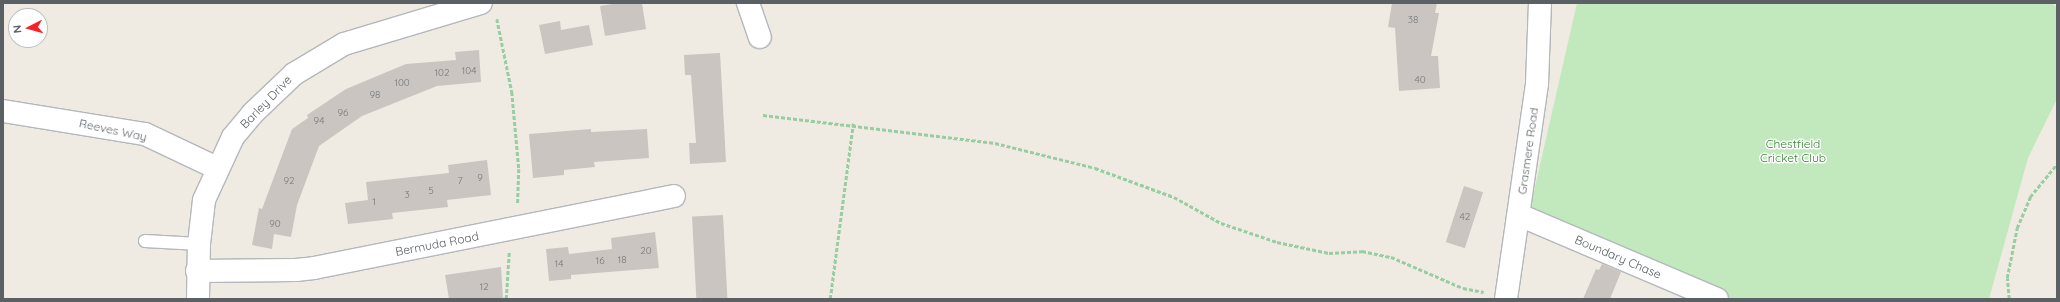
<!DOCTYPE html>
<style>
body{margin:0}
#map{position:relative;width:2060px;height:302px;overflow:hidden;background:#efebe3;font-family:Quicksand,sans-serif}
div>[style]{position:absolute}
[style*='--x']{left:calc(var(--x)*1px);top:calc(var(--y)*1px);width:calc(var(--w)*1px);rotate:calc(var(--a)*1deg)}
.green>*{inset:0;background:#c2e9bd}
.building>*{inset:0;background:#cac5c0;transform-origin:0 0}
.path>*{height:2.5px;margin-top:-1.25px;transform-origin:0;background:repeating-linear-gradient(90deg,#97cda1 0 4px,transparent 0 6px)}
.roads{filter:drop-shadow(1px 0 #b4b7bb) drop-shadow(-1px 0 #b4b7bb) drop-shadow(0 1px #b4b7bb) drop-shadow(0 -1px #b4b7bb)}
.service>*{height:12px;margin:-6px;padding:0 6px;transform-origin:6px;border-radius:6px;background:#fff}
.minor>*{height:22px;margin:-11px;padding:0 11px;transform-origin:11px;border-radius:11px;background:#fff}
span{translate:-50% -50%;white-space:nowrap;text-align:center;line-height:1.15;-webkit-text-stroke:3px #fff;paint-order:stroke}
.number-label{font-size:10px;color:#77797c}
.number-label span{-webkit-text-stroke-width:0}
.street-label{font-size:12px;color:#5b6065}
.park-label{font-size:12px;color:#32822d}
.frame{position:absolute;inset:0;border:4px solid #5b6065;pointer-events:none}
.north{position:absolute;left:8px;top:8px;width:40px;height:40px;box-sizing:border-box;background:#fff;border:1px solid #bdbfc1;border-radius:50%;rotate:264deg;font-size:11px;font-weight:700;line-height:16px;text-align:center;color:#5b6065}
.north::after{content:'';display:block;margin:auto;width:14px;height:18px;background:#f72127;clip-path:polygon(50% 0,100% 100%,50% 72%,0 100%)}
</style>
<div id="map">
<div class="green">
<i style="clip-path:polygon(1577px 3px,2052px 3px,2057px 8px,2057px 99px,2028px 158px,1989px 299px,1721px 299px,1529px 213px)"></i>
</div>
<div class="building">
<i style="clip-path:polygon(619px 3px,642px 3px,646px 29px,605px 36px,600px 6px)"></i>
<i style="clip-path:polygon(1392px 3px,1437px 3px,1435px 13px,1439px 13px,1431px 56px,1438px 56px,1440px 88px,1399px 91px,1395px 28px,1388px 27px)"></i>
<i style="clip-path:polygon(560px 21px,561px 30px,589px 25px,593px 45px,545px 54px,539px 25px)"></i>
<i style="clip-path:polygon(479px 50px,481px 82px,437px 86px,362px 116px,319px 146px,297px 205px,291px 237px,274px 234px,272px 249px,252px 245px,259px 208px,262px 209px,292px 129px,308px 118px,307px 115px,346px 89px,406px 64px,456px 60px,455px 52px)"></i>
<i style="clip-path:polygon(720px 53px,726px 162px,690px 164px,689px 143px,696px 143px,691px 75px,685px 75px,684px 55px)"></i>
<i style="clip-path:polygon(591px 129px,591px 132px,647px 129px,649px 158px,594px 162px,595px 167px,564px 170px,564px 175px,533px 178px,529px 134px)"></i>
<i style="clip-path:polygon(487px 160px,491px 195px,447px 200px,448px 207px,392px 213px,393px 219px,348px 224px,345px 203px,368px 200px,366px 182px,449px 173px,448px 165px)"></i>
<i style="left:1464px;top:186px;width:20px;height:59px;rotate:18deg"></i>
<i style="left:723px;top:215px;width:84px;height:31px;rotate:87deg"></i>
<i style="clip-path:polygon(655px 232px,659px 268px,571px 275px,571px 279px,549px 281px,546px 249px,568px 247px,569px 254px,612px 249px,611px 238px)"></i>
<i style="clip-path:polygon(1602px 264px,1621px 272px,1610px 299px,1583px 299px,1596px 269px,1599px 270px)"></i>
<i style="clip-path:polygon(501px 267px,503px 299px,449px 299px,445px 275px)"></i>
</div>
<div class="path">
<i style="--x:497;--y:19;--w:75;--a:78.4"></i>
<i style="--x:512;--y:92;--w:77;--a:84.8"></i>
<i style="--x:519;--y:169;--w:35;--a:92"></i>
<i style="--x:763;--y:115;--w:234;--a:6.9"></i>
<i style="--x:995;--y:143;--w:103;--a:14"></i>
<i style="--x:1095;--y:168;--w:84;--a:20.2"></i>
<i style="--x:1174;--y:197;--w:54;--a:29"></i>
<i style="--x:1221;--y:223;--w:59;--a:18.7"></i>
<i style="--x:1277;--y:242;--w:53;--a:11.9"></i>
<i style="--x:1329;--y:253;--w:33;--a:-3"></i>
<i style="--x:1362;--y:251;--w:30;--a:12"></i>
<i style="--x:1391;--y:257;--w:78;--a:23.3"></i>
<i style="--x:1463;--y:288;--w:21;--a:11"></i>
<i style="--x:506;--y:299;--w:47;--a:-86.3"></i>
<i style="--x:830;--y:299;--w:177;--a:-82.5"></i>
<i style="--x:2009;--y:299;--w:21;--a:-95"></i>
<i style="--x:2007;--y:278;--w:51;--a:-78.7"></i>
<i style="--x:2017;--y:228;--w:34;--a:-67"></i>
<i style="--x:2030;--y:197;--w:43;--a:-50.7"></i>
</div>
<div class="roads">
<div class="service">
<i style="--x:145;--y:241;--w:54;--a:3.2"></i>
</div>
<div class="minor">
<i style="--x:748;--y:3;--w:36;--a:71"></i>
<i style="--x:3;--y:111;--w:144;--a:9.2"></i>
<i style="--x:145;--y:134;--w:80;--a:25.3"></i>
<i style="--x:1519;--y:215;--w:215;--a:23"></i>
<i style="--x:197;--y:271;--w:99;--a:-0.6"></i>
<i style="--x:296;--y:270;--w:18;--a:-6"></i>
<i style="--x:314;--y:268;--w:367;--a:-11.3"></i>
<i style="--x:198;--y:299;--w:55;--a:-89"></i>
<i style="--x:199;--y:244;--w:44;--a:-83.5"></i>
<i style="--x:204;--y:200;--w:69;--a:-65.3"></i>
<i style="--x:233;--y:137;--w:30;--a:-50"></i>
<i style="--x:252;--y:114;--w:58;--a:-43.6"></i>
<i style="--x:294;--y:74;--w:58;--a:-31"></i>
<i style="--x:344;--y:44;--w:143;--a:-16.7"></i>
<i style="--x:1506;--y:299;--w:217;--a:-81.8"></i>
<i style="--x:1537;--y:84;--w:81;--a:-87.9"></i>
</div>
</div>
<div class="number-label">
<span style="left:1413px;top:20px">38</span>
<span style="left:469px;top:71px">104</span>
<span style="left:442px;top:73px">102</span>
<span style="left:1420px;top:80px">40</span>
<span style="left:402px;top:83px">100</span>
<span style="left:375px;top:95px">98</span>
<span style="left:343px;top:113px">96</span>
<span style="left:319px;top:121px">94</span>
<span style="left:480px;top:178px">9</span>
<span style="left:289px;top:181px">92</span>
<span style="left:460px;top:181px">7</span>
<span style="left:431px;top:191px">5</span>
<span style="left:407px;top:195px">3</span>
<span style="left:374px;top:202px">1</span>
<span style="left:1465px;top:217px">42</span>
<span style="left:275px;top:224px">90</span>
<span style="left:646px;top:251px">20</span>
<span style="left:622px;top:260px">18</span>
<span style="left:600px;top:261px">16</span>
<span style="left:559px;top:264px">14</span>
<span style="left:484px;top:287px">12</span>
</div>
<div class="street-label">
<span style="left:266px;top:102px;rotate:-46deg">Barley Drive</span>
<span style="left:113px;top:130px;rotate:12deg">Reeves Way</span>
<span style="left:1528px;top:151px;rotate:-82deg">Grasmere Road</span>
<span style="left:437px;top:244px;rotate:-11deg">Bermuda Road</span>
<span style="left:1618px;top:257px;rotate:23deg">Boundary Chase</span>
</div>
<div class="park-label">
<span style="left:1793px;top:151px">Chestfield<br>Cricket Club</span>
</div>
<div class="frame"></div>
<div class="north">N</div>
</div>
